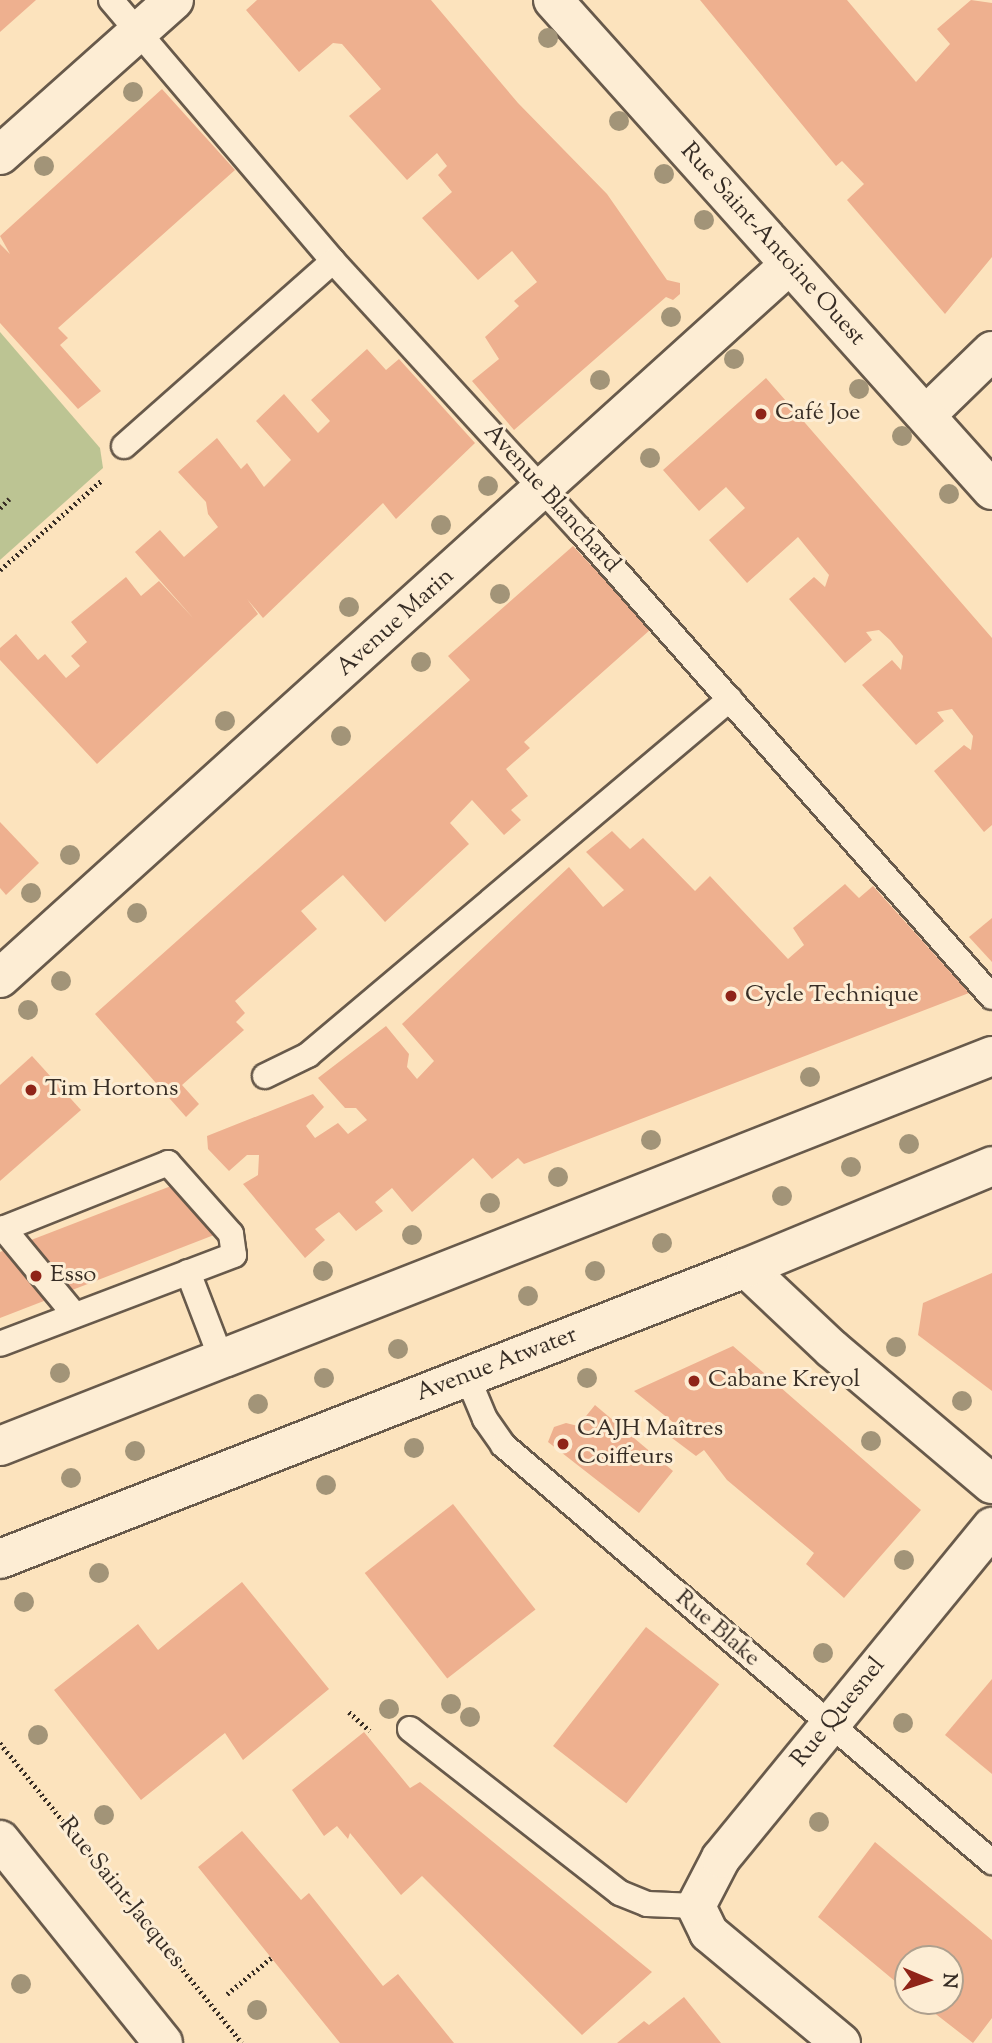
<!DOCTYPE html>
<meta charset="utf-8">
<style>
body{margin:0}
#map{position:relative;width:992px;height:2043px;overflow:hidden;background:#fce3bd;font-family:"Sorts Mill Goudy",serif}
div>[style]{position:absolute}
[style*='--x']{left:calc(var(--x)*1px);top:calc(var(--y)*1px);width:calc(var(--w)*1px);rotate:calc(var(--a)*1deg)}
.green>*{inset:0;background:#bcc493}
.building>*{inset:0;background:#eeb08f;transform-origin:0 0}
.path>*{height:4.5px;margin-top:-2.25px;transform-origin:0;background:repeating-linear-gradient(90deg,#372d25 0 2px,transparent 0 5.5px)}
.roads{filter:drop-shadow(2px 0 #685a4b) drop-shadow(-2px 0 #685a4b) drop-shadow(0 2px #685a4b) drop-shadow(0 -2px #685a4b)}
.service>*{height:24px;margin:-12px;padding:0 12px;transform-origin:12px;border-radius:12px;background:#fdedd4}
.minor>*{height:38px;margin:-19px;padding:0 19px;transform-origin:19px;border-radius:19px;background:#fdedd4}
.secondary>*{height:38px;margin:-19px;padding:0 19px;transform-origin:19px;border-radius:19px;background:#fdedd4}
.trees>*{width:20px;height:20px;margin:-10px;border-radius:50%;background:#a29478}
.dots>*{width:19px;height:19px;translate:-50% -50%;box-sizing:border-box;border:4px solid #fdedd4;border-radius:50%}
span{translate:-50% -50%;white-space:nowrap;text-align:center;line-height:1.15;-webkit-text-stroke:6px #fdedd4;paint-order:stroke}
.street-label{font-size:24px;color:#372d25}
.poi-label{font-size:24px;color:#372d25}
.left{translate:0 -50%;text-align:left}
.north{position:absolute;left:894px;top:1945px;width:70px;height:70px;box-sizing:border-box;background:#fdedd4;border:2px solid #aea08e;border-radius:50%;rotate:92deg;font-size:19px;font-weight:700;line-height:28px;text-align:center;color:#372d25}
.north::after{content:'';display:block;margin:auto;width:24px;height:32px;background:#8f2418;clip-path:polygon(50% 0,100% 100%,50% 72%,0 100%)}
</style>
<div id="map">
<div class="green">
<i style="clip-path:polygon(0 332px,100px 448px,103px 468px,0 560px)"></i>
</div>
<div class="building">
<i style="clip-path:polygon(0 0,36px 0,0 32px)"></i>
<i style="clip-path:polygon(257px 0,431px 0,518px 103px,607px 194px,667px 280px,680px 283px,680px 294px,673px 300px,666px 297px,514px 430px,472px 381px,499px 359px,485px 337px,519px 306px,514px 301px,537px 282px,512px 251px,478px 280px,422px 218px,452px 192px,438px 175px,447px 166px,437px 153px,407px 180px,349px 116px,381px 89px,342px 44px,333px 43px,299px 72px,246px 10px)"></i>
<i style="clip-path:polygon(700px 0,847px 0,916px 82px,950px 44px,937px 29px,971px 0,992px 3px,992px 257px,945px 314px,847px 200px,864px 184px,842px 161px,836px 166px)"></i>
<i style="clip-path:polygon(162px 89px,235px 170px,58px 328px,68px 338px,60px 345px,101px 391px,78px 409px,0 323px,0 244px,10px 254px,0 236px)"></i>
<i style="clip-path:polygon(367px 349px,386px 370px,399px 359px,475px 443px,396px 519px,383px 503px,263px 618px,247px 599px,258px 614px,97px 764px,0 660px,0 648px,16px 634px,38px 660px,45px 654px,66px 678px,80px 666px,71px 656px,87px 642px,71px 622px,126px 577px,141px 596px,159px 581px,194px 619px,135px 552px,160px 530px,184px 557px,218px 527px,208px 514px,206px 502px,178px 472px,217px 438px,241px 469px,247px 463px,264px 487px,291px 460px,256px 421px,284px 394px,318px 433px,330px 421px,311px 400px)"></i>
<i style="clip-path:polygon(766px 378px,992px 638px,992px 825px,984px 832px,934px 771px,964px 745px,971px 750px,973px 736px,952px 709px,937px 712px,944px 721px,916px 745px,862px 685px,892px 660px,901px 670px,903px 656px,890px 640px,879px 630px,866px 632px,872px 640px,845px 663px,789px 599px,814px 577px,825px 587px,829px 575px,798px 537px,747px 583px,709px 540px,745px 508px,726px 487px,699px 511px,663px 470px)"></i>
<i style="clip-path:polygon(573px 546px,651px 629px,524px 742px,530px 748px,506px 769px,528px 796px,511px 810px,521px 820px,504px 835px,472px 800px,450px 823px,469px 844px,385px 922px,343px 875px,301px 911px,317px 929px,235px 1001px,245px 1013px,236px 1022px,244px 1030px,182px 1085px,199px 1104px,186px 1117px,95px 1014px,470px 680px,448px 656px)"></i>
<i style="clip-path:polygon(0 822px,39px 863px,6px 895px,0 888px)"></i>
<i style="clip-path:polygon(612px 831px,630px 849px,643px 838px,695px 891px,710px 876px,788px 959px,804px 945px,793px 928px,845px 884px,859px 898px,873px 886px,969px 993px,524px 1164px,518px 1158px,492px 1179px,473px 1158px,412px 1212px,392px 1188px,375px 1202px,383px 1211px,356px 1231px,339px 1212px,315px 1229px,325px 1240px,305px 1258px,243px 1184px,258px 1175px,259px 1155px,247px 1155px,229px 1171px,208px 1149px,207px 1136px,313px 1094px,324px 1107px,306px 1126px,315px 1138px,338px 1123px,348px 1134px,367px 1120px,356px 1108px,345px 1108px,318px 1078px,386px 1026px,409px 1054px,407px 1067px,417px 1079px,434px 1061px,402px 1024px,569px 867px,603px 907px,624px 890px,586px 852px)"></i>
<i style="clip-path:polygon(992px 918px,992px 962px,969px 937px)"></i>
<i style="clip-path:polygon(32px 1056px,81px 1110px,0 1181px,0 1085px)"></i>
<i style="clip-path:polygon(171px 1186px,214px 1235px,0 1318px,0 1252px)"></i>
<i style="clip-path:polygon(992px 1273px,992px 1391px,918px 1335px,923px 1303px)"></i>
<i style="clip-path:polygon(733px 1346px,921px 1510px,844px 1598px,806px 1564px,814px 1553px,727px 1480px,704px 1450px,696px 1456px,672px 1438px,679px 1427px,634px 1391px)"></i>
<i style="clip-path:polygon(595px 1405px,673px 1471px,639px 1513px,548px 1442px,554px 1427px,566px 1423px,578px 1426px)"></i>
<i style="left:453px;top:1504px;width:134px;height:112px;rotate:52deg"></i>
<i style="clip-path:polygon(242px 1582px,329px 1689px,243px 1760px,225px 1733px,141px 1800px,54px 1690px,138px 1624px,158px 1650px)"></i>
<i style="left:646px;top:1627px;width:93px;height:151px;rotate:38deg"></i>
<i style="clip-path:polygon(992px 1679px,992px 1774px,945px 1735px)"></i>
<i style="clip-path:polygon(364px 1732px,410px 1788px,420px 1782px,652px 1972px,582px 2035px,422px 1876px,401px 1895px,350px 1833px,348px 1839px,337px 1826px,324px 1836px,292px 1790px)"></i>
<i style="clip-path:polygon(242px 1831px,301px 1900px,309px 1893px,383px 1986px,398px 1974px,454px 2043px,340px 2043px,198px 1867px)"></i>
<i style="clip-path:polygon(875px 1842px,992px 1940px,992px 2018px,973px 2043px,919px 2001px,950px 2001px,950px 1959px,908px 1959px,908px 1992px,818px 1917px)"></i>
<i style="clip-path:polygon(684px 1997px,721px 2043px,617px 2043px,644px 2021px,649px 2025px)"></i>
</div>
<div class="path">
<i style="--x:0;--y:508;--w:13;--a:-45"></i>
<i style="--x:0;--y:570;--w:136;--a:-41.4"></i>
<i style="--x:349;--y:1712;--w:28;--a:42"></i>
<i style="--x:0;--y:1743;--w:385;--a:51.1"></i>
<i style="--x:227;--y:1994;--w:57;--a:-39.3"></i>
</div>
<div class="roads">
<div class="service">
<i style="--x:111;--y:0;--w:343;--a:49.6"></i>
<i style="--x:333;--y:261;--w:364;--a:47.5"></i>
<i style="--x:579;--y:529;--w:624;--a:48.57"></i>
<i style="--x:124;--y:446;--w:279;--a:-41.5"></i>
<i style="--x:265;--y:1076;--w:48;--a:-26"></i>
<i style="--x:308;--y:1055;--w:552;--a:-40.15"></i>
<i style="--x:3;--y:1228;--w:113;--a:50.4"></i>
<i style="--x:0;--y:1230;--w:181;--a:-21.7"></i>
<i style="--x:168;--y:1163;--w:95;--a:48.4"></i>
<i style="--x:231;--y:1234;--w:21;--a:82"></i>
<i style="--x:234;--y:1255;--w:250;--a:159.2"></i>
<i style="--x:188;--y:1272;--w:92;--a:69"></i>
<i style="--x:467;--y:1376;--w:47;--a:67.3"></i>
<i style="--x:485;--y:1419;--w:32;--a:55"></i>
<i style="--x:503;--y:1445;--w:643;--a:40.46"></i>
<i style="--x:410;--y:1729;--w:266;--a:38"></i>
<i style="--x:620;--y:1893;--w:29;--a:22"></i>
<i style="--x:647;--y:1904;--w:49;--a:2.3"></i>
</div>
<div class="minor">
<i style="--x:0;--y:155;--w:233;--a:-41.7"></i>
<i style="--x:926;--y:415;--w:92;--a:-44.1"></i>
<i style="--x:0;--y:978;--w:1063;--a:-42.1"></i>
<i style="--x:746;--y:1268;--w:118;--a:43.3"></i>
<i style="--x:832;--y:1349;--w:209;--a:40.2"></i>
<i style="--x:841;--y:2043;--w:172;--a:-140.2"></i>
<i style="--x:709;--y:1933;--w:30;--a:-116"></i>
<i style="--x:696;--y:1906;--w:54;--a:-62.5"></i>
<i style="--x:721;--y:1858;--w:428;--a:-50.7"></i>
</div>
<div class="secondary">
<i style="--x:553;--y:0;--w:658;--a:48.14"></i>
<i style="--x:0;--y:1446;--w:1066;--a:-21.46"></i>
<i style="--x:0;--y:1559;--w:801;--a:-21.31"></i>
<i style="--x:746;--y:1268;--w:266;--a:-22.5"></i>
<i style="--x:0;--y:1840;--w:260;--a:51.2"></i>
</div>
</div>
<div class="trees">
<i style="left:548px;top:38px"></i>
<i style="left:133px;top:92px"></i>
<i style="left:619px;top:121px"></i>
<i style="left:44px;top:166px"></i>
<i style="left:664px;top:174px"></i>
<i style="left:704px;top:220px"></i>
<i style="left:671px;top:317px"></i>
<i style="left:734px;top:359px"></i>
<i style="left:600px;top:380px"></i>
<i style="left:859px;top:389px"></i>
<i style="left:902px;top:436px"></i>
<i style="left:650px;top:458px"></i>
<i style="left:488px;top:486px"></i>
<i style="left:949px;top:494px"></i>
<i style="left:441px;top:525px"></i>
<i style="left:500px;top:594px"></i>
<i style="left:349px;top:607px"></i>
<i style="left:421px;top:662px"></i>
<i style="left:225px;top:721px"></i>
<i style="left:341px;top:736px"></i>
<i style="left:70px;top:855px"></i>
<i style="left:31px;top:893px"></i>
<i style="left:137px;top:913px"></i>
<i style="left:61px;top:981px"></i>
<i style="left:28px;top:1010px"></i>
<i style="left:810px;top:1077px"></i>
<i style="left:651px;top:1140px"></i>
<i style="left:909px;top:1144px"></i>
<i style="left:851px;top:1167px"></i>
<i style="left:558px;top:1177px"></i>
<i style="left:782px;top:1196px"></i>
<i style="left:490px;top:1203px"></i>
<i style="left:412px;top:1235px"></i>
<i style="left:662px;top:1243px"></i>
<i style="left:323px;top:1271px"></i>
<i style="left:595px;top:1271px"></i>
<i style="left:528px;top:1296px"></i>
<i style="left:896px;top:1347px"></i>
<i style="left:398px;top:1349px"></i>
<i style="left:60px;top:1373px"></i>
<i style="left:324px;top:1378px"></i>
<i style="left:587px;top:1378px"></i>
<i style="left:962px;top:1401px"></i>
<i style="left:258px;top:1404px"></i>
<i style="left:871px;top:1441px"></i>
<i style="left:414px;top:1448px"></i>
<i style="left:135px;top:1451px"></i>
<i style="left:71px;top:1478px"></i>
<i style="left:326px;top:1485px"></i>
<i style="left:904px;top:1560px"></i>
<i style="left:99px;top:1573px"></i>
<i style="left:24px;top:1602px"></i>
<i style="left:823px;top:1653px"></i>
<i style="left:451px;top:1704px"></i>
<i style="left:389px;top:1709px"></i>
<i style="left:470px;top:1717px"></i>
<i style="left:903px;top:1723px"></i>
<i style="left:38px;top:1735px"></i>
<i style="left:104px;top:1815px"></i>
<i style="left:819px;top:1822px"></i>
<i style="left:21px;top:1984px"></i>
<i style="left:257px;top:2010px"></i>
</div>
<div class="dots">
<i style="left:761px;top:414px;background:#8f2418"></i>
<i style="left:731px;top:996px;background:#8f2418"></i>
<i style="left:31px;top:1090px;background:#8f2418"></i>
<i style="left:36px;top:1276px;background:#8f2418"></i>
<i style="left:694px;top:1381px;background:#8f2418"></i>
<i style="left:563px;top:1444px;background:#8f2418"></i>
</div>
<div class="street-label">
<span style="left:772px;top:245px;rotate:48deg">Rue Saint-Antoine Ouest</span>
<span style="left:551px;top:499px;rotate:48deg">Avenue Blanchard</span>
<span style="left:396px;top:623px;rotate:-42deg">Avenue Marin</span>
<span style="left:497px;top:1365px;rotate:-21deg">Avenue Atwater</span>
<span style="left:717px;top:1629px;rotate:41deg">Rue Blake</span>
<span style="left:839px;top:1713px;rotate:-51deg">Rue Quesnel</span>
<span style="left:121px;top:1893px;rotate:51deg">Rue Saint-Jacques</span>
</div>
<div class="poi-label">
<span class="left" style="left:775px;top:414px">Café Joe</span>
<span class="left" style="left:745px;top:996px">Cycle Technique</span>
<span class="left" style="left:45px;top:1090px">Tim Hortons</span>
<span class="left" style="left:50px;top:1276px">Esso</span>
<span class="left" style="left:708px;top:1381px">Cabane Kreyol</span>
<span class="left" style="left:577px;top:1444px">CAJH Maîtres<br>Coiffeurs</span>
</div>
<div class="north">N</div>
</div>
